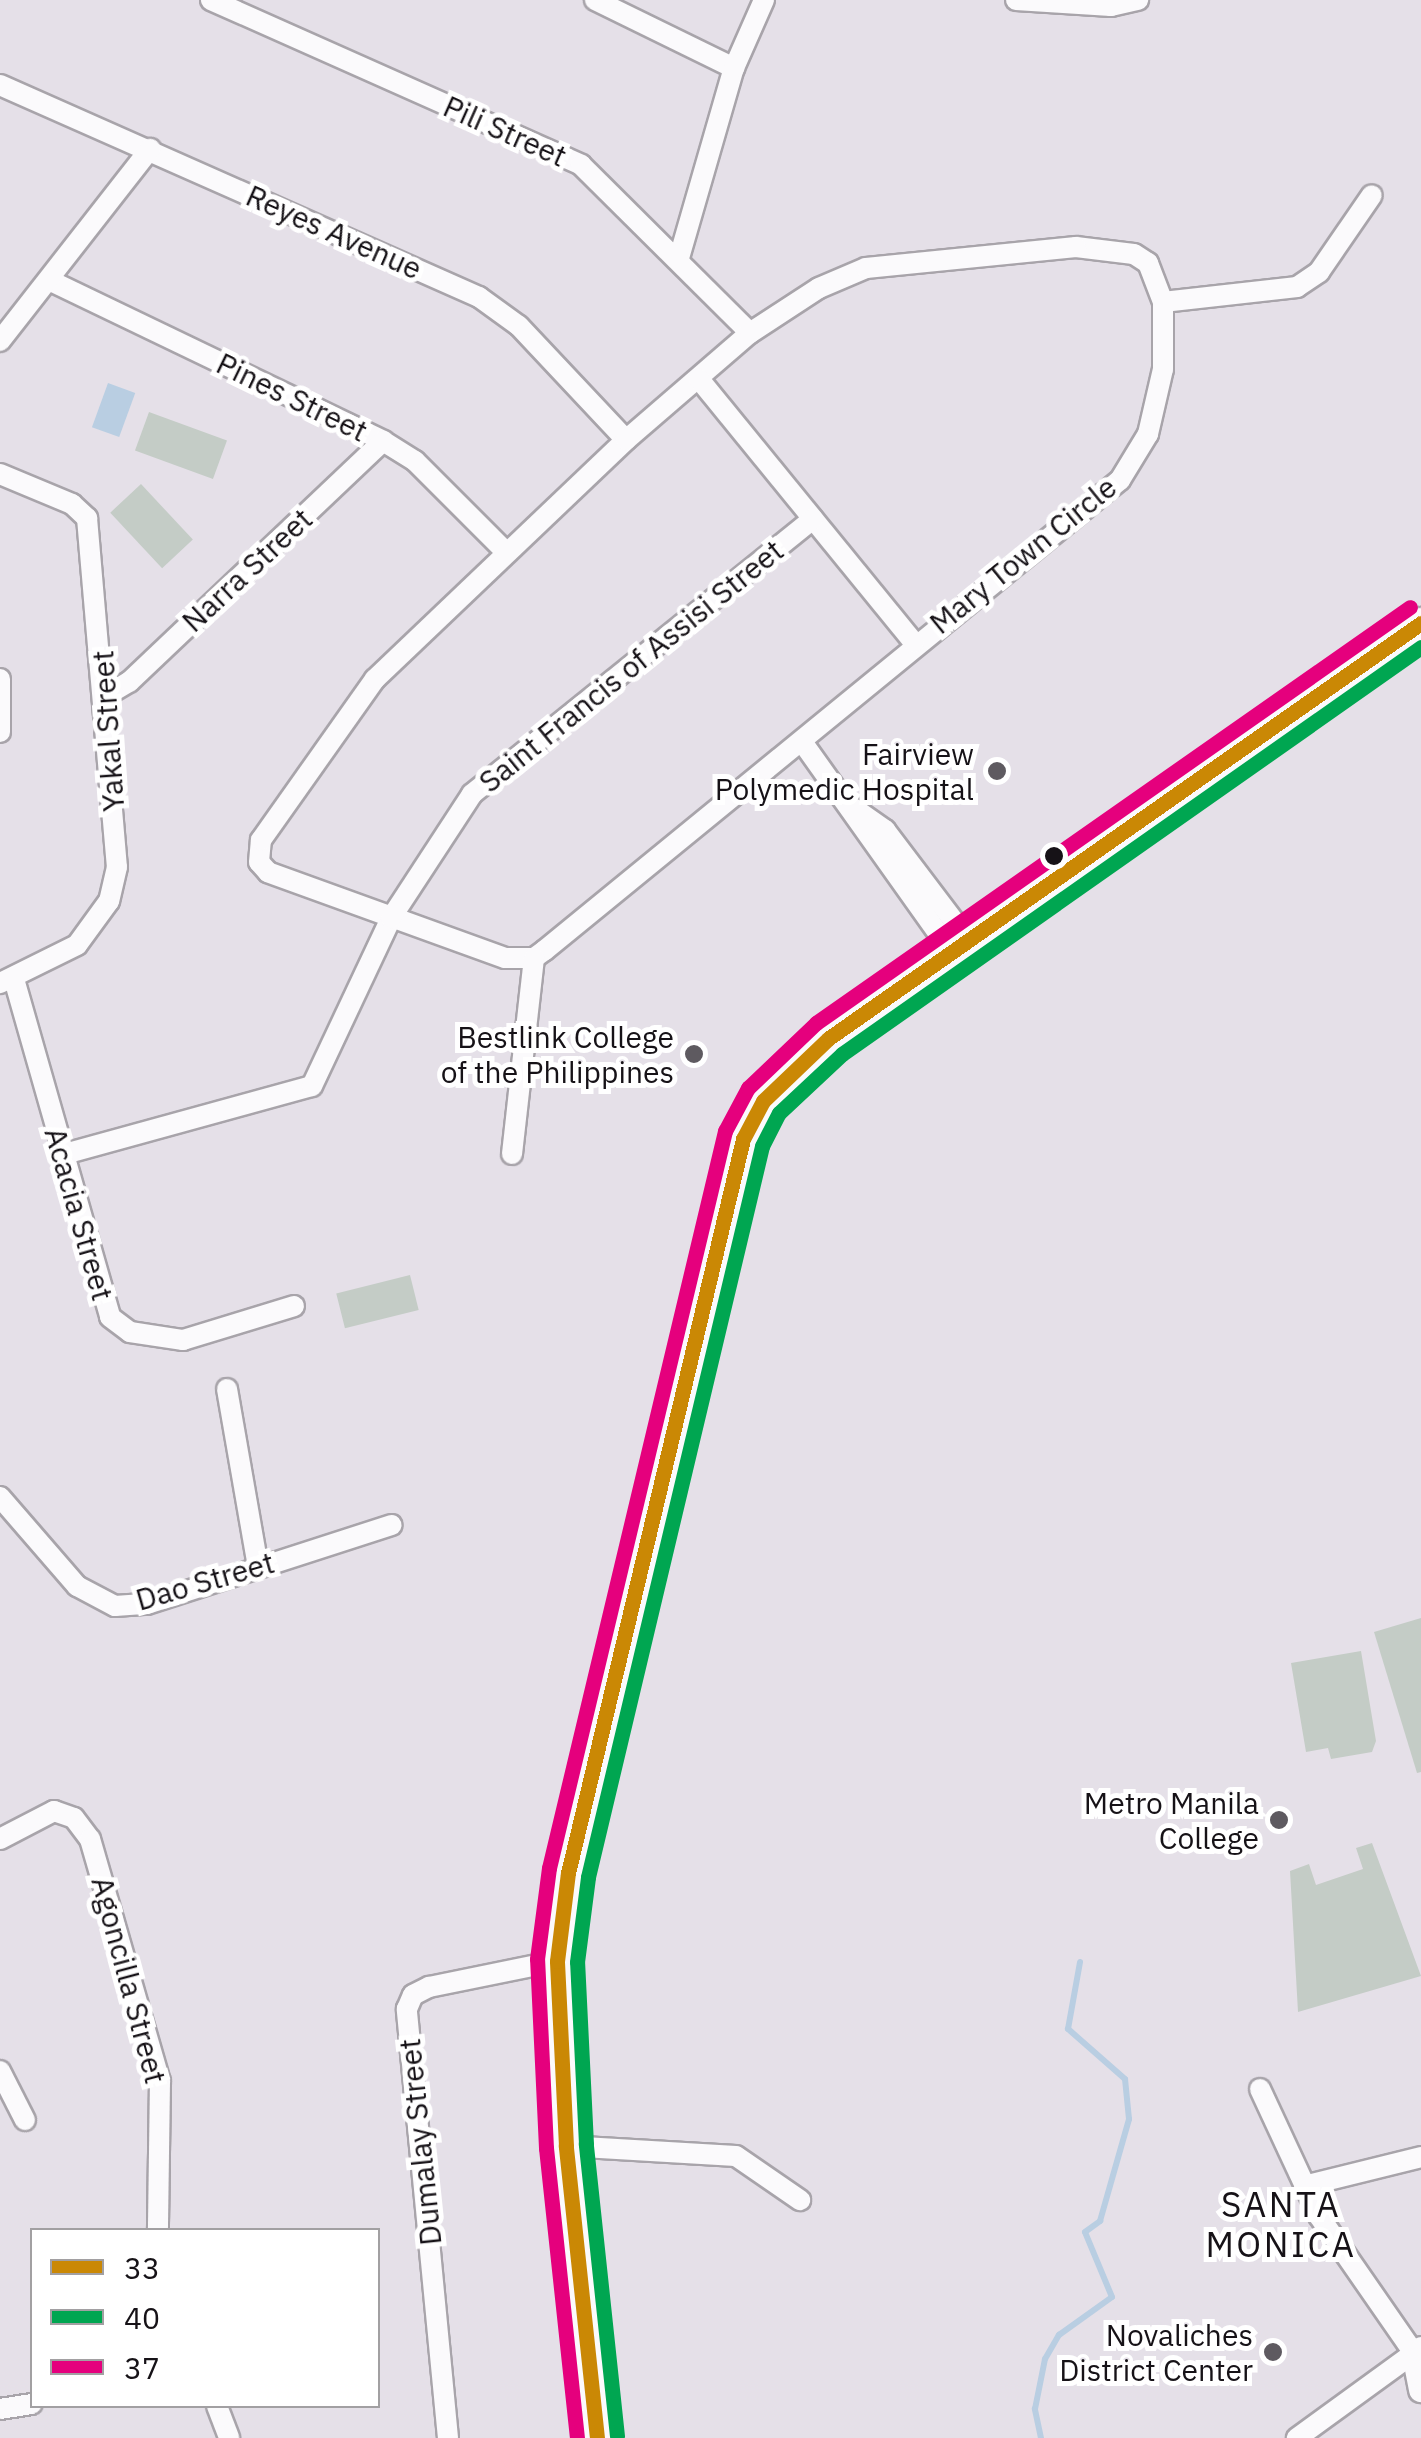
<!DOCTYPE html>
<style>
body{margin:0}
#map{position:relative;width:1421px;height:2438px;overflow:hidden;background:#e5e0e8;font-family:"IBM Plex Sans",sans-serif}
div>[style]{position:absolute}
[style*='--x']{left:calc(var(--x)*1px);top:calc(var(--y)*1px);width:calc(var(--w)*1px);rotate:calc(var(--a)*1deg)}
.green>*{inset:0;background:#c4ccc6;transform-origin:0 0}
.water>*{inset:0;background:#b9cee2;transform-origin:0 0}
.stream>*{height:6px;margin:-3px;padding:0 3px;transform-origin:3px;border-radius:3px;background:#b9cee2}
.roads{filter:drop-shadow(2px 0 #a8a4aa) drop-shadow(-2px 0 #a8a4aa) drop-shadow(0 2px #a8a4aa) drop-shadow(0 -2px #a8a4aa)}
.minor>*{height:20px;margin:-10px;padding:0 10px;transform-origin:10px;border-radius:10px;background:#fbfafc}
.tertiary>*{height:25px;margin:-12.5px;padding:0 12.5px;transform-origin:12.5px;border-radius:12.5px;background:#fbfafc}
.primary>*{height:30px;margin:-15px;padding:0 15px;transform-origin:15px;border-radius:15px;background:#fbfafc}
.bus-1>*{height:15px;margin:-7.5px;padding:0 7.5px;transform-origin:7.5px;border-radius:7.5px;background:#ca8805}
.bus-2>*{height:15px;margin:-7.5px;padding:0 7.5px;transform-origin:7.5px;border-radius:7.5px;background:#00a651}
.bus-3>*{height:15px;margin:-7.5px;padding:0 7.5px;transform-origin:7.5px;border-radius:7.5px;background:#e5007d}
.dots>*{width:28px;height:28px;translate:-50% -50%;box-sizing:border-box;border:5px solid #fff;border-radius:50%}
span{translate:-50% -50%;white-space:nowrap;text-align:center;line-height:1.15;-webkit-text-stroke:10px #fff;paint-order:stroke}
.street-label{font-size:30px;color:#161217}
.poi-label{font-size:30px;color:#161217}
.right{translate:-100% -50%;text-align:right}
.quarter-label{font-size:35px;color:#161217;letter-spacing:2.5px}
.legend{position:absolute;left:30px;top:2228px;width:350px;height:180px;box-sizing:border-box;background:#fff;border:2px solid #a2a0a2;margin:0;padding:12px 18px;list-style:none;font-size:30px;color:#161217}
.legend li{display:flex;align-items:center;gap:20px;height:50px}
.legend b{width:50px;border:2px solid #a2a0a2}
</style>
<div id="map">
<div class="green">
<i style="left:149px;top:412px;width:83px;height:41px;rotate:20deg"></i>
<i style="left:141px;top:484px;width:76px;height:42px;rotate:47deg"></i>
<i style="left:410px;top:1275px;width:36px;height:76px;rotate:76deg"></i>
<i style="clip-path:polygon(1421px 1618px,1421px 1772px,1417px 1773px,1374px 1632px)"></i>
<i style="clip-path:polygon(1361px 1651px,1376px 1741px,1372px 1752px,1331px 1759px,1328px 1748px,1306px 1752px,1291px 1663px)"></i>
<i style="clip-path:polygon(1372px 1843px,1421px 1976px,1298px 2012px,1290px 1871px,1309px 1864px,1316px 1885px,1363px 1869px,1356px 1848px)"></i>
</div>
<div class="water">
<i style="left:108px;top:383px;width:29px;height:47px;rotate:20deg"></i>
</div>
<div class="stream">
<i style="--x:1041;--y:2438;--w:30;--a:-102"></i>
<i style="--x:1035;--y:2409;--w:51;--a:-78.7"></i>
<i style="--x:1045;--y:2359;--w:28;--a:-60"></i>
<i style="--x:1059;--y:2335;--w:65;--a:-35.6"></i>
<i style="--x:1112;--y:2297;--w:70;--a:-112.6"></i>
<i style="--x:1085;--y:2232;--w:19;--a:-36"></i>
<i style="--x:1100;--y:2221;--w:106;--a:-74.1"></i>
<i style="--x:1129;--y:2119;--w:40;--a:-95.7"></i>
<i style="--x:1125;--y:2079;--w:76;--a:-138.7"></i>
<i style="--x:1068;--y:2029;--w:68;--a:-79.8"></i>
</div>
<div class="roads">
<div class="minor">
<i style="--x:211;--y:0;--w:405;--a:24"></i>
<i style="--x:581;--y:165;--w:238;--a:44.8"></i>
<i style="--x:595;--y:0;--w:155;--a:26.1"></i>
<i style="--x:1016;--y:0;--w:95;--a:3.6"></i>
<i style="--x:1111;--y:6;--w:28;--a:-13"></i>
<i style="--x:0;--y:85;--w:524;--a:23.87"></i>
<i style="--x:479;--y:297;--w:49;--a:35.9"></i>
<i style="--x:519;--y:326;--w:156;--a:46.8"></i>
<i style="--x:1076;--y:247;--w:58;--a:6.9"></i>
<i style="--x:1134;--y:254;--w:17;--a:33"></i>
<i style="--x:1148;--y:263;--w:42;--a:69"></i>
<i style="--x:1163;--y:302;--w:67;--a:90"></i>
<i style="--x:1163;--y:369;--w:67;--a:103"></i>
<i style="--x:1148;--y:434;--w:54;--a:121.3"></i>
<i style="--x:1120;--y:480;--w:743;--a:140.74"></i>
<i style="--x:545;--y:950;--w:14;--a:144"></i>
<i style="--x:534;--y:958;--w:29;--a:180"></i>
<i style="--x:505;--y:958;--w:252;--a:-160.1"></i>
<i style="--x:268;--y:872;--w:13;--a:-132"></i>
<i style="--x:259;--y:862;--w:22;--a:-85"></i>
<i style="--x:261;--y:840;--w:197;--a:-54.7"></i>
<i style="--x:375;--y:679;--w:347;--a:-43.6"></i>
<i style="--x:626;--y:440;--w:164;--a:-40.8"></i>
<i style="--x:750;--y:333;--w:82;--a:-33.1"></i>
<i style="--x:819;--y:288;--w:51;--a:-23.1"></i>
<i style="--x:866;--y:268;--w:211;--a:-5.7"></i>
<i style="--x:679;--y:258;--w:198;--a:-73.9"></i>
<i style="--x:734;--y:68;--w:74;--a:-66.2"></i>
<i style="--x:51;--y:281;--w:369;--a:25.7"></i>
<i style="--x:383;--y:441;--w:38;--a:32"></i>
<i style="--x:415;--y:461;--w:129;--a:45"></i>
<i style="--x:1163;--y:302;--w:135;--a:-6.4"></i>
<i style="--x:1297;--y:287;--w:27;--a:-34"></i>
<i style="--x:1319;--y:272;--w:93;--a:-55.5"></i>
<i style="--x:0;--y:341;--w:244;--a:-52"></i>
<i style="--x:699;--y:379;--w:340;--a:50.8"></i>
<i style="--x:0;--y:474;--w:78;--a:22.6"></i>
<i style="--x:72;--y:504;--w:21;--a:43"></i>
<i style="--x:87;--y:518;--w:350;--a:85.1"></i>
<i style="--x:117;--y:867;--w:35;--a:103"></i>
<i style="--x:109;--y:901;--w:54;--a:126"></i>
<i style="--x:77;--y:945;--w:86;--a:153.7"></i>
<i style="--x:0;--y:679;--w:53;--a:90"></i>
<i style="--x:107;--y:695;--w:26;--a:-31"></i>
<i style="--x:129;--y:682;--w:350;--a:-43.5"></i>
<i style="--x:803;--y:743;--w:257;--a:54.6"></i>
<i style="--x:855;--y:809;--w:37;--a:35"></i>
<i style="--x:885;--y:830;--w:139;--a:52.9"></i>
<i style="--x:14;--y:979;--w:351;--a:74.1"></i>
<i style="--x:110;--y:1317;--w:25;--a:37"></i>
<i style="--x:130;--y:1332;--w:54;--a:8.6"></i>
<i style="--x:183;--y:1340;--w:116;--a:-17"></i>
<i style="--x:512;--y:1154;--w:197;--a:-83.6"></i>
<i style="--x:61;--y:1155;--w:260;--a:-15.4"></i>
<i style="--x:312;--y:1086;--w:186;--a:-64.8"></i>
<i style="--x:391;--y:918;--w:148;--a:-56.8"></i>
<i style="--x:472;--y:794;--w:438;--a:-38.9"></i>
<i style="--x:227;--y:1389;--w:181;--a:80.1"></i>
<i style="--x:0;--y:1497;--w:118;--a:49.1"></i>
<i style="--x:77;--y:1586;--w:43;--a:27.8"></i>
<i style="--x:115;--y:1606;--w:32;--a:-4"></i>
<i style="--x:147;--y:1604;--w:257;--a:-17.9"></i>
<i style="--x:0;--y:1839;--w:61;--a:-27.4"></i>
<i style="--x:54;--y:1811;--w:21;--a:19"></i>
<i style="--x:74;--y:1818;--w:26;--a:53"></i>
<i style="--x:90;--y:1839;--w:252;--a:73.9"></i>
<i style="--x:160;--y:2081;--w:149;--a:90.8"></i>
<i style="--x:0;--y:2071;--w:55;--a:63"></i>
<i style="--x:1260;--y:2089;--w:140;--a:65.1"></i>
<i style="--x:1319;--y:2216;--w:167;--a:55.3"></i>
<i style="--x:1414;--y:2353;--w:145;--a:144"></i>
<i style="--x:566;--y:2146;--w:170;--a:3.4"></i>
<i style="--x:736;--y:2156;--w:78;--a:34.5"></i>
<i style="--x:1304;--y:2186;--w:121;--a:-13.9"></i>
<i style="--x:217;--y:2406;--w:34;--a:69"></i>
<i style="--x:0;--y:2409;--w:32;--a:-9"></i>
<i style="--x:448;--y:2438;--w:431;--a:-95.5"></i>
<i style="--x:407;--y:2009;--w:15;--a:-67"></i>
<i style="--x:413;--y:1995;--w:18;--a:-27"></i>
<i style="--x:429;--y:1987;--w:131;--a:-11.5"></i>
</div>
<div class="tertiary">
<i style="--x:1421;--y:2349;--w:8;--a:150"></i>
<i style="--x:1414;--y:2353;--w:37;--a:79"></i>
</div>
<div class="primary">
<i style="--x:597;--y:2438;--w:294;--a:-96.1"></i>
<i style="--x:566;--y:2146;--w:185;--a:-92.8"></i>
<i style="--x:557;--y:1961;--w:89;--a:-82.9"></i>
<i style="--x:568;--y:1873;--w:755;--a:-76.59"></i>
<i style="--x:743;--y:1139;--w:43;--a:-62.2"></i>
<i style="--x:763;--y:1101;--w:91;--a:-43.7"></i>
<i style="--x:829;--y:1038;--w:723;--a:-35.03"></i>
</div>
</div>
<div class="bus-1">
<i style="--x:597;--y:2438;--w:294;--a:-96.1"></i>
<i style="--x:566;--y:2146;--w:185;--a:-92.8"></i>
<i style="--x:557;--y:1961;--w:89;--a:-82.9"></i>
<i style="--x:568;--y:1873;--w:755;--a:-76.59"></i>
<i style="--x:743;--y:1139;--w:43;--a:-62.2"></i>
<i style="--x:763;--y:1101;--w:91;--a:-43.7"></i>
<i style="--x:829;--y:1038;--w:723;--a:-35.03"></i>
</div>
<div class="bus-2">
<i style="--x:617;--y:2436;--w:294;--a:-96.1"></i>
<i style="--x:586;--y:2144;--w:182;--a:-92.8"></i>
<i style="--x:577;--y:1962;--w:86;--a:-82.6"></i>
<i style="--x:588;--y:1877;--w:751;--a:-76.61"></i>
<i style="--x:762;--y:1146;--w:37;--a:-63"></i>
<i style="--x:779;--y:1113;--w:86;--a:-43.1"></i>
<i style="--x:842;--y:1054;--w:708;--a:-35.1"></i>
</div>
<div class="bus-3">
<i style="--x:577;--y:2438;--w:292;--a:-96.1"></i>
<i style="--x:546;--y:2148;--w:189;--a:-92.7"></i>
<i style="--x:537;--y:1959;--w:92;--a:-82.5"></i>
<i style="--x:549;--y:1868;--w:758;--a:-76.57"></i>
<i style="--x:725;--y:1131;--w:49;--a:-61.9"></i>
<i style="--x:748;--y:1088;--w:94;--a:-43.7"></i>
<i style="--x:816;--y:1023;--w:725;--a:-35"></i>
</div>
<div class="dots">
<i style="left:997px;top:771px;background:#5e5a60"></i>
<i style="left:1054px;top:856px;background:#161217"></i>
<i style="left:694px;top:1054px;background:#5e5a60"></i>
<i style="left:1279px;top:1820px;background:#5e5a60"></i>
<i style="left:1273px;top:2352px;background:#5e5a60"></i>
</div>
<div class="street-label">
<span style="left:505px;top:131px;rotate:24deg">Pili Street</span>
<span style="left:334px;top:232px;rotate:24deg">Reyes Avenue</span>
<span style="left:292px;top:397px;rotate:26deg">Pines Street</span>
<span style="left:1023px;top:555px;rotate:-39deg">Mary Town Circle</span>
<span style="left:247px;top:570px;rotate:-43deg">Narra Street</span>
<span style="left:631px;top:666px;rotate:-39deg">Saint Francis of Assisi Street</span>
<span style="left:108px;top:731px;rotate:-94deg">Yakal Street</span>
<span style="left:79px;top:1214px;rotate:74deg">Acacia Street</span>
<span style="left:205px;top:1581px;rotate:-16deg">Dao Street</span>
<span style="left:129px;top:1980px;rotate:75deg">Agoncilla Street</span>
<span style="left:420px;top:2142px;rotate:-96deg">Dumalay Street</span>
</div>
<div class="poi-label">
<span class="right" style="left:974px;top:771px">Fairview<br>Polymedic Hospital</span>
<span class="right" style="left:674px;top:1054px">Bestlink College<br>of the Philippines</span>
<span class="right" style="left:1259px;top:1820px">Metro Manila<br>College</span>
<span class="right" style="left:1253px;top:2352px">Novaliches<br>District Center</span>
</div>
<div class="quarter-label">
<span style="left:1281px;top:2224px">SANTA<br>MONICA</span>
</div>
<ul class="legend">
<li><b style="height:12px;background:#ca8805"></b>33</li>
<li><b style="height:12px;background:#00a651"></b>40</li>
<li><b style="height:12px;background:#e5007d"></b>37</li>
</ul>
</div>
